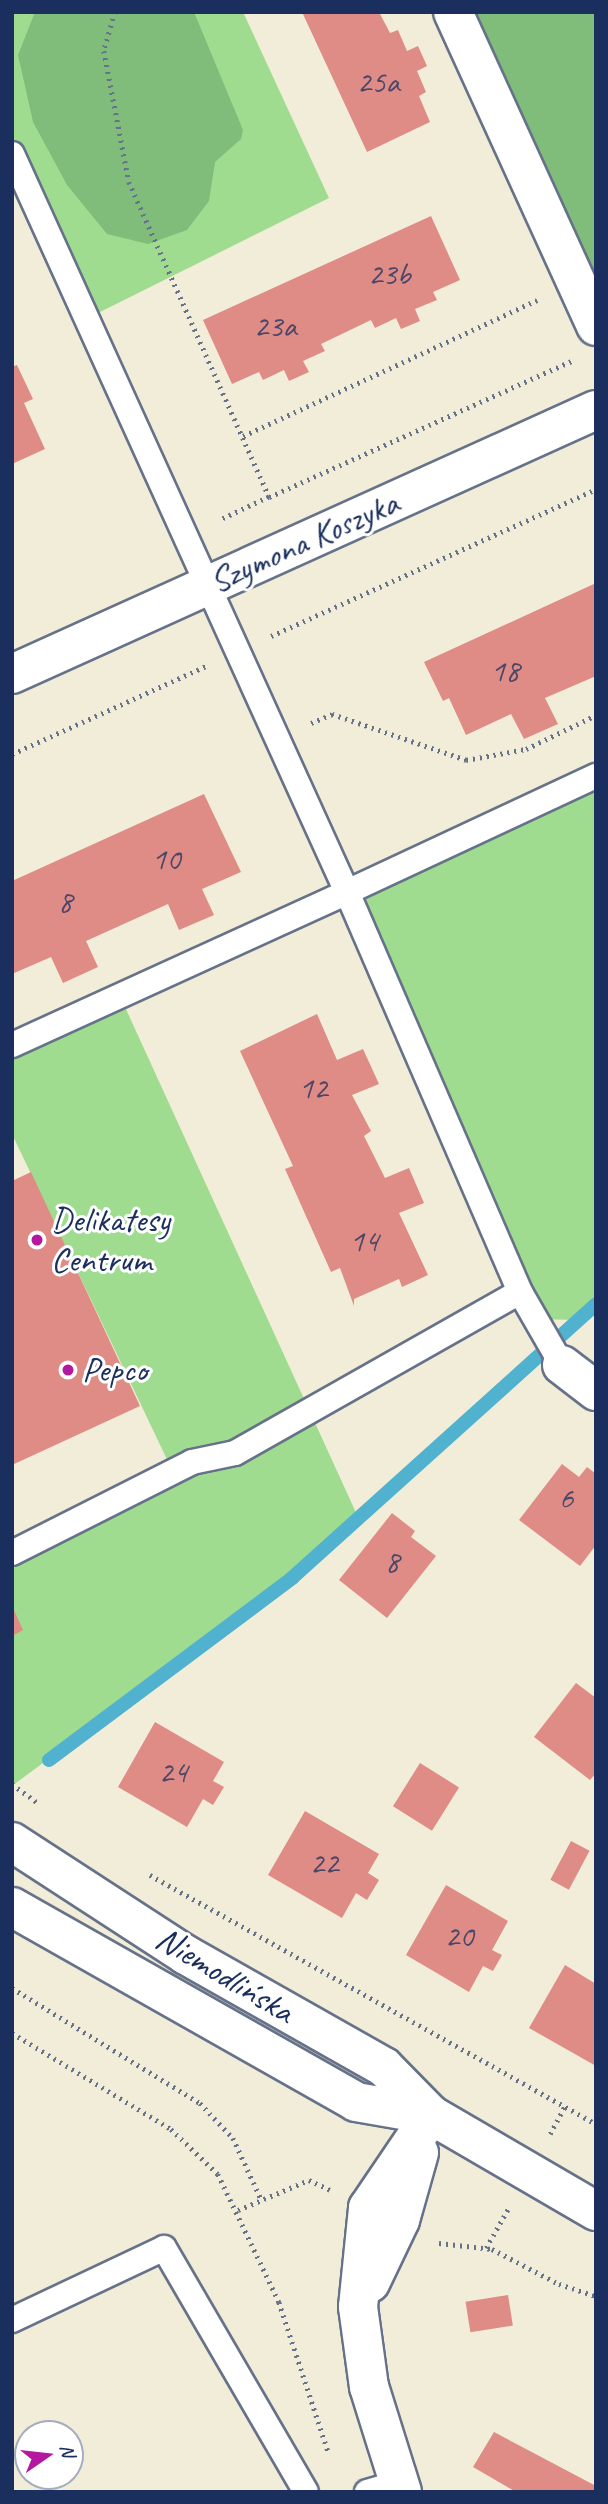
<!DOCTYPE html>
<meta charset="utf-8">
<style>
body{margin:0}
#map{position:relative;width:608px;height:2504px;overflow:hidden;background:#f2edd8;font-family:Caveat,sans-serif}
div>[style]{position:absolute}
[style*='--x']{left:calc(var(--x)*1px);top:calc(var(--y)*1px);width:calc(var(--w)*1px);rotate:calc(var(--a)*1deg)}
.green>*{inset:0;background:#a0dc90}
.forest>*{inset:0;background:#80bc7a}
.stream>*{height:14px;margin:-7px;padding:0 7px;transform-origin:7px;border-radius:7px;background:#50b2cf}
.building>*{inset:0;background:#de8c85;transform-origin:0 0}
.path>*{height:4.5px;margin-top:-2.25px;transform-origin:0;background:repeating-linear-gradient(90deg,#667289 0 2px,transparent 0 7px)}
.roads{filter:drop-shadow(2px 0 #667289) drop-shadow(-2px 0 #667289) drop-shadow(0 2px #667289) drop-shadow(0 -2px #667289)}
.service>*{height:24px;margin:-12px;padding:0 12px;transform-origin:12px;border-radius:12px;background:#fff}
.minor>*{height:38px;margin:-19px;padding:0 19px;transform-origin:19px;border-radius:19px;background:#fff}
.tertiary>*{height:38px;margin:-19px;padding:0 19px;transform-origin:19px;border-radius:19px;background:#fff}
.secondary>*{height:38px;margin:-19px;padding:0 19px;transform-origin:19px;border-radius:19px;background:#fff}
.dots>*{width:19px;height:19px;translate:-50% -50%;box-sizing:border-box;border:4px solid #fff;border-radius:50%}
span{translate:-50% -50%;white-space:nowrap;text-align:center;line-height:1.15;-webkit-text-stroke:6px #fff;paint-order:stroke}
.number-label{font-size:32px;color:#4c4668}
.number-label span{-webkit-text-stroke-width:0}
.street-label{font-size:35px;color:#1b2f5e}
.poi-label{font-size:35px;color:#1b2f5e}
.left{translate:0 -50%;text-align:left}
.frame{position:absolute;inset:0;border:14px solid #1b2f5e;pointer-events:none}
.north{position:absolute;left:14px;top:2420px;width:70px;height:70px;box-sizing:border-box;background:#fff;border:2px solid #a4acbf;border-radius:50%;rotate:76deg;font-size:19px;font-weight:700;line-height:28px;text-align:center;color:#1b2f5e}
.north::after{content:'';display:block;margin:auto;width:24px;height:32px;background:#b5179e;clip-path:polygon(50% 0,100% 100%,50% 72%,0 100%)}
</style>
<div id="map">
<div class="green">
<i style="clip-path:polygon(12px 12px,243px 12px,329px 198px,88px 318px,12px 154px)"></i>
<i style="clip-path:polygon(596px 776px,596px 1304px,579px 1320px,533px 1319px,347px 892px)"></i>
<i style="clip-path:polygon(120px 996px,358px 1517px,292px 1578px,12px 1786px,12px 1553px,173px 1472px,12px 1134px,12px 1045px)"></i>
</div>
<div class="forest">
<i style="clip-path:polygon(35px 12px,194px 12px,243px 130px,241px 139px,215px 162px,209px 201px,187px 230px,148px 244px,107px 234px,67px 185px,33px 122px,18px 55px)"></i>
<i style="clip-path:polygon(453px 12px,596px 12px,596px 326px)"></i>
</div>
<div class="stream">
<i style="--x:49;--y:1760;--w:304;--a:-36.8"></i>
<i style="--x:292;--y:1578;--w:409;--a:-42"></i>
</div>
<div class="building">
<i style="clip-path:polygon(302px 12px,379px 12px,390px 33px,398px 30px,407px 51px,418px 46px,427px 66px,417px 71px,426px 92px,419px 96px,430px 122px,367px 152px)"></i>
<i style="clip-path:polygon(431px 216px,460px 280px,433px 292px,437px 300px,415px 309px,420px 321px,401px 329px,396px 318px,375px 328px,371px 320px,321px 344px,325px 351px,303px 361px,309px 372px,289px 381px,284px 370px,263px 380px,259px 372px,232px 384px,203px 320px)"></i>
<i style="clip-path:polygon(17px 365px,33px 399px,24px 403px,45px 449px,12px 464px,12px 367px)"></i>
<i style="clip-path:polygon(596px 583px,596px 676px,545px 698px,558px 724px,524px 739px,511px 714px,466px 735px,449px 698px,443px 701px,424px 662px)"></i>
<i style="clip-path:polygon(204px 794px,241px 872px,202px 889px,214px 915px,179px 930px,168px 904px,86px 941px,98px 967px,63px 983px,51px 957px,12px 974px,12px 881px)"></i>
<i style="clip-path:polygon(317px 1014px,337px 1060px,363px 1049px,379px 1084px,352px 1095px,371px 1131px,364px 1136px,385px 1178px,409px 1168px,424px 1203px,399px 1213px,428px 1275px,402px 1287px,399px 1279px,354px 1299px,354px 1306px,340px 1268px,331px 1272px,285px 1169px,293px 1166px,240px 1051px)"></i>
<i style="clip-path:polygon(31px 1172px,140px 1406px,12px 1465px,12px 1181px)"></i>
<i style="clip-path:polygon(562px 1464px,579px 1477px,587px 1467px,596px 1474px,596px 1545px,580px 1566px,519px 1520px)"></i>
<i style="clip-path:polygon(392px 1513px,415px 1531px,411px 1537px,436px 1556px,387px 1618px,339px 1580px)"></i>
<i style="clip-path:polygon(12px 1606px,23px 1630px,12px 1636px)"></i>
<i style="clip-path:polygon(576px 1683px,596px 1698px,596px 1773px,590px 1780px,534px 1737px)"></i>
<i style="clip-path:polygon(155px 1722px,224px 1762px,213px 1781px,224px 1787px,213px 1805px,203px 1799px,187px 1827px,118px 1787px)"></i>
<i style="left:420px;top:1763px;width:46px;height:51px;rotate:32deg"></i>
<i style="clip-path:polygon(305px 1811px,379px 1854px,368px 1873px,379px 1880px,367px 1900px,356px 1893px,342px 1918px,268px 1875px)"></i>
<i style="left:571px;top:1841px;width:21px;height:44px;rotate:28deg"></i>
<i style="clip-path:polygon(446px 1885px,508px 1921px,492px 1950px,502px 1955px,493px 1971px,483px 1966px,469px 1992px,406px 1955px)"></i>
<i style="clip-path:polygon(565px 1965px,596px 1984px,596px 2066px,529px 2028px)"></i>
<i style="left:508px;top:2295px;width:31px;height:43px;rotate:81deg"></i>
<i style="clip-path:polygon(494px 2432px,596px 2486px,596px 2492px,516px 2492px,473px 2467px)"></i>
</div>
<div class="path">
<i style="--x:115;--y:12;--w:41;--a:105.8"></i>
<i style="--x:104;--y:51;--w:133;--a:79.2"></i>
<i style="--x:129;--y:182;--w:345;--a:66"></i>
<i style="--x:269;--y:497;--w:54;--a:154.9"></i>
<i style="--x:243;--y:436;--w:324;--a:-24.8"></i>
<i style="--x:269;--y:497;--w:332;--a:-24.2"></i>
<i style="--x:271;--y:636;--w:357;--a:-24.3"></i>
<i style="--x:311;--y:723;--w:23;--a:-23"></i>
<i style="--x:332;--y:714;--w:142;--a:18.9"></i>
<i style="--x:466;--y:760;--w:61;--a:-10.4"></i>
<i style="--x:526;--y:749;--w:78;--a:-25.9"></i>
<i style="--x:12;--y:754;--w:213;--a:-24.4"></i>
<i style="--x:12;--y:1784;--w:34;--a:36"></i>
<i style="--x:150;--y:1875;--w:511;--a:29.17"></i>
<i style="--x:12;--y:1988;--w:220;--a:31.5"></i>
<i style="--x:200;--y:2103;--w:48;--a:46.7"></i>
<i style="--x:233;--y:2138;--w:67;--a:65.3"></i>
<i style="--x:12;--y:2033;--w:186;--a:31.1"></i>
<i style="--x:171;--y:2129;--w:65;--a:43.8"></i>
<i style="--x:218;--y:2174;--w:142;--a:64.5"></i>
<i style="--x:279;--y:2302;--w:157;--a:71.8"></i>
<i style="--x:550;--y:2134;--w:32;--a:-62"></i>
<i style="--x:238;--y:2210;--w:77;--a:-22.9"></i>
<i style="--x:309;--y:2180;--w:23;--a:25"></i>
<i style="--x:439;--y:2243;--w:53;--a:6.5"></i>
<i style="--x:492;--y:2249;--w:76;--a:27.6"></i>
<i style="--x:559;--y:2284;--w:39;--a:18"></i>
<i style="--x:486;--y:2248;--w:45;--a:-60.6"></i>
</div>
<div class="roads">
<div class="service">
<i style="--x:12;--y:154;--w:810;--a:65.59"></i>
<i style="--x:347;--y:892;--w:275;--a:-25"></i>
<i style="--x:12;--y:1045;--w:368;--a:-24.5"></i>
<i style="--x:347;--y:892;--w:436;--a:66.6"></i>
<i style="--x:520;--y:1292;--w:84;--a:60.1"></i>
<i style="--x:12;--y:1553;--w:202;--a:-26.8"></i>
<i style="--x:192;--y:1462;--w:44;--a:-11.8"></i>
<i style="--x:235;--y:1453;--w:327;--a:-29.5"></i>
<i style="--x:12;--y:2320;--w:168;--a:-25.3"></i>
<i style="--x:164;--y:2248;--w:282;--a:59.8"></i>
<i style="--x:367;--y:2492;--w:33;--a:-16"></i>
</div>
<div class="minor">
<i style="--x:453;--y:12;--w:345;--a:65.5"></i>
<i style="--x:12;--y:674;--w:641;--a:-24.33"></i>
<i style="--x:562;--y:1365;--w:43;--a:37.4"></i>
</div>
<div class="tertiary">
<i style="--x:370;--y:2283;--w:70;--a:-64.5"></i>
<i style="--x:400;--y:2220;--w:70;--a:-74.2"></i>
<i style="--x:402;--y:2492;--w:110;--a:-107.4"></i>
<i style="--x:369;--y:2387;--w:81;--a:-97.8"></i>
<i style="--x:358;--y:2307;--w:100;--a:-84.2"></i>
<i style="--x:368;--y:2208;--w:112;--a:-55.9"></i>
</div>
<div class="secondary">
<i style="--x:12;--y:1842;--w:207;--a:33"></i>
<i style="--x:186;--y:1955;--w:227;--a:29.5"></i>
<i style="--x:384;--y:2067;--w:67;--a:45.6"></i>
<i style="--x:431;--y:2115;--w:191;--a:30.2"></i>
<i style="--x:12;--y:1907;--w:395;--a:29.5"></i>
<i style="--x:356;--y:2102;--w:76;--a:9.8"></i>
</div>
</div>
<div class="dots">
<i style="left:37px;top:1240px;background:#b5179e"></i>
<i style="left:68px;top:1370px;background:#b5179e"></i>
</div>
<div class="number-label">
<span style="left:378px;top:82px">25a</span>
<span style="left:389px;top:274px">23b</span>
<span style="left:275px;top:326px">23a</span>
<span style="left:505px;top:671px">18</span>
<span style="left:166px;top:859px">10</span>
<span style="left:65px;top:902px">8</span>
<span style="left:313px;top:1088px">12</span>
<span style="left:364px;top:1241px">14</span>
<span style="left:566px;top:1498px">6</span>
<span style="left:392px;top:1562px">8</span>
<span style="left:173px;top:1772px">24</span>
<span style="left:324px;top:1863px">22</span>
<span style="left:459px;top:1936px">20</span>
</div>
<div class="street-label">
<span style="left:304px;top:542px;rotate:-24deg">Szymona Koszyka</span>
<span style="left:225px;top:1975px;rotate:31deg">Niemodlińska</span>
</div>
<div class="poi-label">
<span class="left" style="left:51px;top:1240px">Delikatesy<br>Centrum</span>
<span class="left" style="left:82px;top:1370px">Pepco</span>
</div>
<div class="frame"></div>
<div class="north">N</div>
</div>
